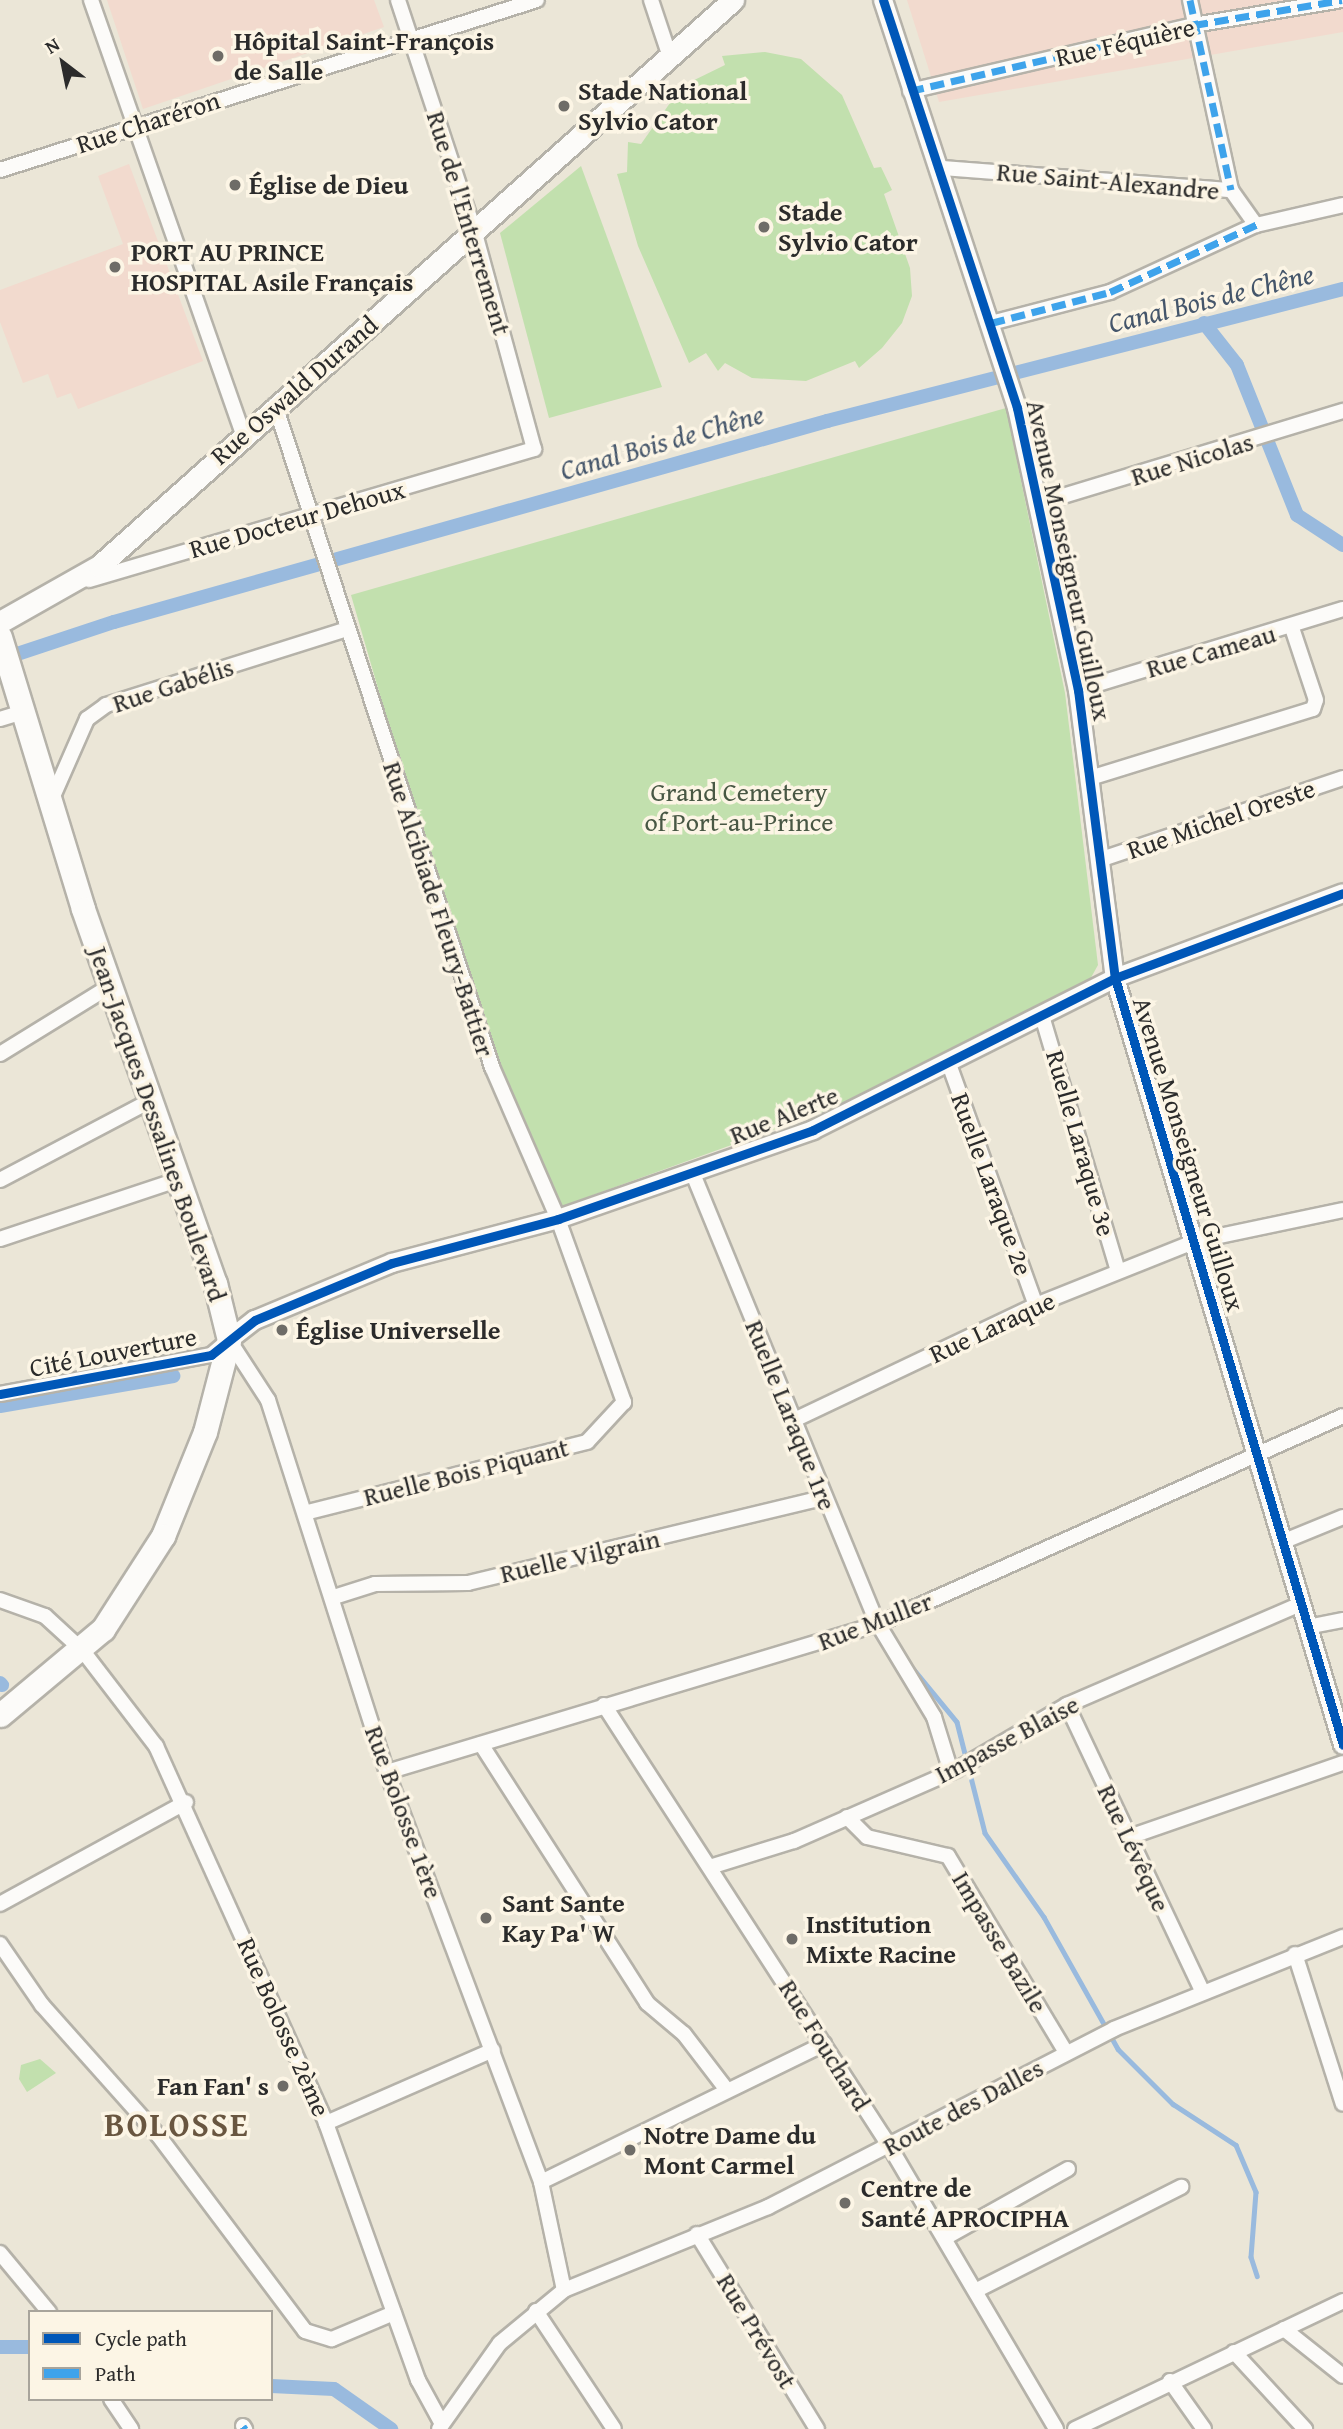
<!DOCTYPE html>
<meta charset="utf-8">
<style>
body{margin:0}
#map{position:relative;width:1343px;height:2429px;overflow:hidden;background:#ebe6d7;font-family:"Gentium Book Plus",serif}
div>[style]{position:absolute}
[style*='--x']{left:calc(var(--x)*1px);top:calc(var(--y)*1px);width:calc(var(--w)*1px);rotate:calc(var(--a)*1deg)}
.built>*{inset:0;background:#f2dace}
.green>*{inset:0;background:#c2e0ae}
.stream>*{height:4.5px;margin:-2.25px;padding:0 2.25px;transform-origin:2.25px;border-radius:2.25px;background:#99bade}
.canal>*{height:14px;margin:-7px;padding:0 7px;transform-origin:7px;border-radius:7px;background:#99bade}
.roads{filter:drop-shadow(2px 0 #b5b2a9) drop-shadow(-2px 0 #b5b2a9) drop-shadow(0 2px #b5b2a9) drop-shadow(0 -2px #b5b2a9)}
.minor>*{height:14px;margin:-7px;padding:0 7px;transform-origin:7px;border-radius:7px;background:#fcfbf9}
.tertiary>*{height:18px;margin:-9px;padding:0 9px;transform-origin:9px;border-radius:9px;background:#fcfbf9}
.secondary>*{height:21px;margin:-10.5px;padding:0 10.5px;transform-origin:10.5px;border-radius:10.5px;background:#fcfbf9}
.primary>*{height:23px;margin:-11.5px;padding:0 11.5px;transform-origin:11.5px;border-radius:11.5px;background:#fcfbf9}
.quiet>*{height:7px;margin-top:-3.5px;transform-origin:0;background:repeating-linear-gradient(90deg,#3ea3eb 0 14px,transparent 0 21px)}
.cycleway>*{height:9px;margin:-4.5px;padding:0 4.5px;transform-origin:4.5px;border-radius:4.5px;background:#0057b8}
.dots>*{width:19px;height:19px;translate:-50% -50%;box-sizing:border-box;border:4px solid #fcf5e5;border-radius:50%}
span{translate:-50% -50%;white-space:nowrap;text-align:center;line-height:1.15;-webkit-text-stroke:7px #fcf5e5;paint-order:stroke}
.poi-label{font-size:26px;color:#2b2b2b;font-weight:700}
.left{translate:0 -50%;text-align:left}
.right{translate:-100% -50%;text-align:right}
.street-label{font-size:26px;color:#2b2b2b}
.park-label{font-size:26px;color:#485744}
.water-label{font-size:28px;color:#45566b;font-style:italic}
.district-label{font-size:33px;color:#695640;font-weight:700;letter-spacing:2px}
.legend{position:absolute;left:28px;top:2310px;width:245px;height:91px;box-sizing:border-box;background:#fcf5e5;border:2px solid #a8a49b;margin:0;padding:9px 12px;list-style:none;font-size:21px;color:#2b2b2b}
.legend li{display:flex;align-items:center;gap:14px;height:35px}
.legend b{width:35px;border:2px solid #a8a49b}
.north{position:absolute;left:28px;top:28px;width:70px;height:70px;-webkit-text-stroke:5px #fcf5e5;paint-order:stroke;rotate:328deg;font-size:19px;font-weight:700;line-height:28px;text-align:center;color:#2b2b2b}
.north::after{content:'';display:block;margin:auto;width:24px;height:32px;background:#2b2b2b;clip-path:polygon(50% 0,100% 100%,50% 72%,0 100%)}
</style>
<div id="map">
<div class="built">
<i style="clip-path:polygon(107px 0,374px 0,384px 27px,143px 109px)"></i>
<i style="clip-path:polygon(907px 0,1343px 0,1343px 32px,939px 102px)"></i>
<i style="clip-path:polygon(129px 164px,203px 361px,78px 409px,71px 393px,57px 398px,48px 374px,23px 383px,0 322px,0 290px,123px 244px,98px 176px)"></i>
</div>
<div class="green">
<i style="clip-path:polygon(765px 52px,801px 59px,842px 95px,874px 168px,881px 167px,892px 190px,884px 194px,910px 268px,912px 296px,902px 323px,882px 348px,859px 368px,855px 361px,806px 381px,752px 378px,725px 363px,718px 371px,706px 353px,689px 363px,638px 246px,617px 174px,627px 172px,628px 142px,641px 144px,682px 86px,725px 65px,722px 56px)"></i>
<i style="clip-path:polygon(581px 166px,662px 387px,549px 418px,500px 233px)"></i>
<i style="clip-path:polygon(1006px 408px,1065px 693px,1098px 965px,1088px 983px,837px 1107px,560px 1207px,505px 1087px,448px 930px,351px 595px)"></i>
<i style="clip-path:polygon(40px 2059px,56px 2073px,27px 2092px,19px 2079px,21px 2065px)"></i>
</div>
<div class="stream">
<i style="--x:911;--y:1666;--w:72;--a:50.6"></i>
<i style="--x:957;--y:1722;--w:114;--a:75.8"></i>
<i style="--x:985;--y:1833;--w:103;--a:54.9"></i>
<i style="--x:1044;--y:1917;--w:151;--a:60.7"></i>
<i style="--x:1118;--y:2049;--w:78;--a:45"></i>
<i style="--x:1173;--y:2104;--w:75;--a:33.1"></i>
<i style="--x:1236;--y:2145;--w:51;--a:66.9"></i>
<i style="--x:1256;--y:2192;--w:65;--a:94.4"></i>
<i style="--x:1251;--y:2257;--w:20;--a:72"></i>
</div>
<div class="canal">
<i style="--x:1204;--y:323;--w:53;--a:51.8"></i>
<i style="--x:1237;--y:365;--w:162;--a:68.2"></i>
<i style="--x:1297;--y:515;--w:55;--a:33.1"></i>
<i style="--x:2;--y:659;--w:118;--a:-18.3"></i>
<i style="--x:114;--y:622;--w:741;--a:-15.74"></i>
<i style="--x:827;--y:421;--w:533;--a:-14.35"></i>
<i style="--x:0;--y:1406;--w:176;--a:-9.8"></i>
<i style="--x:0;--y:1683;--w:3;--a:45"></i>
<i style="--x:0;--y:2347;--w:30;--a:0"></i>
<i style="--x:271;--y:2386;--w:63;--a:2.7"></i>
<i style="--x:334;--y:2389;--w:70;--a:35.1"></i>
</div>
<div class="roads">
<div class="minor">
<i style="--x:91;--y:0;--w:458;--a:70.7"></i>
<i style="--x:651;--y:0;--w:60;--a:71.6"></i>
<i style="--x:1190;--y:0;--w:194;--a:77.8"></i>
<i style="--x:910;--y:91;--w:292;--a:-13.1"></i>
<i style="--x:1194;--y:25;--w:150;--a:-9.6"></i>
<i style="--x:943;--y:168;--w:289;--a:4.4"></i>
<i style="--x:1231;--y:190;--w:43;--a:54.5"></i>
<i style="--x:0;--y:170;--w:563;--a:-17.57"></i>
<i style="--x:991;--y:323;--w:123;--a:-14.6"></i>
<i style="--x:1110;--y:292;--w:161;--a:-24.7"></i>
<i style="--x:1256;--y:225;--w:89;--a:-12.9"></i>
<i style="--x:275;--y:405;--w:697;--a:71.85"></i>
<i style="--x:492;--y:1067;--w:166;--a:66.5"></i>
<i style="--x:558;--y:1219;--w:195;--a:70.2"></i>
<i style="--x:624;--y:1402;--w:54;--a:132.8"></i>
<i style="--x:587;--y:1442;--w:288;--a:165.9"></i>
<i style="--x:1040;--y:503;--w:317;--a:-16.9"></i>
<i style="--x:89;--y:580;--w:464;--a:-16.4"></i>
<i style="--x:534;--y:449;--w:227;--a:-105.3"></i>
<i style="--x:474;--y:230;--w:242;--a:-108.3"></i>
<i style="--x:1078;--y:690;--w:277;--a:-17"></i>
<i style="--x:0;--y:719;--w:24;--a:-17"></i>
<i style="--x:1090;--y:778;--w:233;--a:-17.2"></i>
<i style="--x:1313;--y:709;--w:9;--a:-72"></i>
<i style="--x:1316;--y:700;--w:76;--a:-108.4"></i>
<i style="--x:51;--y:801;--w:90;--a:-66.3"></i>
<i style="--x:87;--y:719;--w:24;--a:-36"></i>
<i style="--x:106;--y:705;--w:253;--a:-17.5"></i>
<i style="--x:1099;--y:860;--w:257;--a:-18.6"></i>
<i style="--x:1042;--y:1016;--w:266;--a:73.4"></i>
<i style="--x:0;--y:1054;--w:129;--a:-31.7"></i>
<i style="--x:949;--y:1064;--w:256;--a:70.2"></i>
<i style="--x:693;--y:1174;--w:487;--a:67.7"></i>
<i style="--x:878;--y:1624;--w:109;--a:58.9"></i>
<i style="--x:934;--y:1717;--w:58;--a:72.8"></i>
<i style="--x:0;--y:1180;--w:170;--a:-27.8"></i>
<i style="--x:0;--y:1239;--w:187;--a:-18.4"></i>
<i style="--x:0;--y:1394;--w:215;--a:-10.5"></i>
<i style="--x:211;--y:1355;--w:23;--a:-40"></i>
<i style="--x:229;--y:1340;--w:72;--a:57"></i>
<i style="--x:268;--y:1400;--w:391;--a:72.3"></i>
<i style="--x:387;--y:1772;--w:438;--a:69.4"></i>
<i style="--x:541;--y:2182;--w:110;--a:78"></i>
<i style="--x:792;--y:1421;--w:270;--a:-25.4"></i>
<i style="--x:1036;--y:1305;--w:172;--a:-21.8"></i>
<i style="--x:1196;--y:1241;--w:150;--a:-11.9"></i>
<i style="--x:1282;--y:1542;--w:66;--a:-22.3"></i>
<i style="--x:334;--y:1597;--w:43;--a:-17.6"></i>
<i style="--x:375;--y:1584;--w:93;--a:-0.6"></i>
<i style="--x:468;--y:1583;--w:367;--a:-13.5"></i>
<i style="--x:0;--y:1600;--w:48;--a:19.6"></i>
<i style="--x:45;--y:1616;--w:52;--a:42.6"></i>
<i style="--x:83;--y:1651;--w:120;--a:52.5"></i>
<i style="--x:156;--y:1746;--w:414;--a:65.7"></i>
<i style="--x:326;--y:2123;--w:273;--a:70.3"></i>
<i style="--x:418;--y:2380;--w:50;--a:61.4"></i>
<i style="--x:1307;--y:1627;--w:37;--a:-11"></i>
<i style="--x:604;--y:1705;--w:526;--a:57.09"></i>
<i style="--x:890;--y:2147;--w:327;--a:59.5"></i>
<i style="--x:1067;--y:1705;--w:316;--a:64.7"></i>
<i style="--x:481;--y:1744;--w:308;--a:57.3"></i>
<i style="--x:647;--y:2003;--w:48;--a:40"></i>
<i style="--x:684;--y:2034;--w:69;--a:52.6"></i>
<i style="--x:387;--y:1772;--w:513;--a:-16.77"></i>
<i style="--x:878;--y:1624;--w:509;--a:-24.1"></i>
<i style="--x:847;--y:1817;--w:28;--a:45"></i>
<i style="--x:867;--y:1837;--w:83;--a:13.2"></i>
<i style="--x:948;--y:1856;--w:227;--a:59"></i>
<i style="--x:1129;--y:1837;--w:226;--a:-19.1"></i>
<i style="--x:713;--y:1866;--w:85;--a:-17.2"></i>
<i style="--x:794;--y:1841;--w:177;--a:-23.7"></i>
<i style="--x:956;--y:1770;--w:129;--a:-30.4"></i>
<i style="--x:1067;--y:1705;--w:254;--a:-23.4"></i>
<i style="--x:0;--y:1904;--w:212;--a:-28.7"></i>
<i style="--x:0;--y:1944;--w:74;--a:55.5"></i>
<i style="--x:42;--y:2005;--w:174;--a:48.3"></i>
<i style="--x:158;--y:2135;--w:245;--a:53.1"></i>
<i style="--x:305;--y:2331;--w:28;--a:17"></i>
<i style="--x:332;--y:2339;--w:67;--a:-22.8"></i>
<i style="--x:1295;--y:1954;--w:157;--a:72.3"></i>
<i style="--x:326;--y:2123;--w:182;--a:-23.6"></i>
<i style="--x:541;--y:2182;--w:315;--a:-26"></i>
<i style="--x:697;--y:2234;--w:229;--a:58.4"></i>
<i style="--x:945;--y:2238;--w:141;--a:-29.3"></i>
<i style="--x:0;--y:2253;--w:77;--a:50.3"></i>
<i style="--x:977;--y:2290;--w:229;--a:-26.8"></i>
<i style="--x:536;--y:2311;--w:141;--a:56.5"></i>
<i style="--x:1284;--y:2329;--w:75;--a:38.5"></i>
<i style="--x:1234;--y:2352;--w:105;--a:47.3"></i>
<i style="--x:1170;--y:2381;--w:59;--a:54.7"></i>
<i style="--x:111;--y:2399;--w:36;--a:56"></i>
<i style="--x:243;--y:2426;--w:4;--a:56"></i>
<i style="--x:439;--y:2429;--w:105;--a:-54.7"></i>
<i style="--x:500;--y:2343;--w:83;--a:-39.6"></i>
<i style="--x:564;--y:2290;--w:220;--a:-22.1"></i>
<i style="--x:768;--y:2207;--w:389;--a:-27.2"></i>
<i style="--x:1114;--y:2029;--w:247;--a:-21.9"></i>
<i style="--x:1075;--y:2429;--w:297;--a:-25.5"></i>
</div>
<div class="tertiary">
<i style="--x:883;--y:0;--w:429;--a:71.8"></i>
<i style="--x:1017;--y:408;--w:289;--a:77.8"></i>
<i style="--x:1078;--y:690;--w:290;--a:82.7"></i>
<i style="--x:1115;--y:978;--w:800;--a:73.44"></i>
<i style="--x:229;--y:1340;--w:33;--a:-38"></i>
<i style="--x:255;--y:1320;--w:148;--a:-22.6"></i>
<i style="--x:392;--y:1263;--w:172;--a:-14.8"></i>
<i style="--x:558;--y:1219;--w:270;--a:-19.2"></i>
<i style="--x:813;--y:1130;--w:338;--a:-26.7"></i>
<i style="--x:1115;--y:978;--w:243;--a:-20.4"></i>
</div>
<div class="secondary">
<i style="--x:0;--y:622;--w:114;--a:-29.5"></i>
<i style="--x:99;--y:566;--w:850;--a:-41.76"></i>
</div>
<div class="primary">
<i style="--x:0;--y:637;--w:284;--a:73"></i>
<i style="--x:83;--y:909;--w:397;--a:70.6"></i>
<i style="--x:215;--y:1283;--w:59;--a:76.2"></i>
<i style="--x:229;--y:1340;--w:95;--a:104.6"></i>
<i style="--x:205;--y:1432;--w:112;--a:112"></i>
<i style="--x:163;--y:1536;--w:111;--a:122.8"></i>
<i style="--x:103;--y:1629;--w:134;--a:140.1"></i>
</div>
</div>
<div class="quiet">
<i style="--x:1190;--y:0;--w:194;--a:77.8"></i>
<i style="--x:910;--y:91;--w:292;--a:-13.1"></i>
<i style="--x:1194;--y:25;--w:150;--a:-9.6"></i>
<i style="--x:991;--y:323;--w:123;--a:-14.6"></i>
<i style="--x:1110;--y:292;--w:161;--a:-24.7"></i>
<i style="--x:243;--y:2426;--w:4;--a:56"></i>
</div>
<div class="cycleway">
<i style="--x:883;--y:0;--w:429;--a:71.8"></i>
<i style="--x:1017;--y:408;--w:289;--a:77.8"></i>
<i style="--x:1078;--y:690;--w:290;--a:82.7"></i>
<i style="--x:1115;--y:978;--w:800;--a:73.44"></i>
<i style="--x:0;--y:1394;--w:215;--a:-10.5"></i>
<i style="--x:211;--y:1355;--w:56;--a:-38.5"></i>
<i style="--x:255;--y:1320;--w:148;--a:-22.6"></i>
<i style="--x:392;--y:1263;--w:172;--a:-14.8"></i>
<i style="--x:558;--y:1219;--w:270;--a:-19.2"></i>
<i style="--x:813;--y:1130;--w:338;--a:-26.7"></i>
<i style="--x:1115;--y:978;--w:243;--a:-20.4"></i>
</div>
<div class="dots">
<i style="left:218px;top:56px;background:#6e6c67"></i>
<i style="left:564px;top:106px;background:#6e6c67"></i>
<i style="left:235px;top:185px;background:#6e6c67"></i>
<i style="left:764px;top:227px;background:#6e6c67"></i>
<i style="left:115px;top:267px;background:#6e6c67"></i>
<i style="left:282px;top:1330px;background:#6e6c67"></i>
<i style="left:486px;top:1918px;background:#6e6c67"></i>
<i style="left:792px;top:1939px;background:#6e6c67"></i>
<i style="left:283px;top:2086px;background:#6e6c67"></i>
<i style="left:630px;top:2150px;background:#6e6c67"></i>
<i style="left:845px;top:2203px;background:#6e6c67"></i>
</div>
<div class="poi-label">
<span class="left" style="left:234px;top:56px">Hôpital Saint-François<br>de Salle</span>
<span class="left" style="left:578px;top:106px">Stade National<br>Sylvio Cator</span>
<span class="left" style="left:249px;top:185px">Église de Dieu</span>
<span class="left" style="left:778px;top:227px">Stade<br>Sylvio Cator</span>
<span class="left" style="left:131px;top:267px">PORT AU PRINCE<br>HOSPITAL Asile Français</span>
<span class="left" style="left:296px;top:1330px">Église Universelle</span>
<span class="left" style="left:502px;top:1918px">Sant Sante<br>Kay Pa' W</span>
<span class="left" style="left:806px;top:1939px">Institution<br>Mixte Racine</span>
<span class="right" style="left:269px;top:2086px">Fan Fan' s</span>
<span class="left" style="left:644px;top:2150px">Notre Dame du<br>Mont Carmel</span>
<span class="left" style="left:861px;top:2203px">Centre de<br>Santé APROCIPHA</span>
</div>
<div class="street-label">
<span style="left:1125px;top:42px;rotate:-13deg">Rue Féquière</span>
<span style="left:148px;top:122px;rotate:-18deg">Rue Charéron</span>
<span style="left:1108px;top:181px;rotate:5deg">Rue Saint-Alexandre</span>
<span style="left:469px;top:223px;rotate:73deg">Rue de l'Enterrement</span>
<span style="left:294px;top:390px;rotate:-41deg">Rue Oswald Durand</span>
<span style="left:1192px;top:459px;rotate:-17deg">Rue Nicolas</span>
<span style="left:297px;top:519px;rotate:-16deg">Rue Docteur Dehoux</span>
<span style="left:1069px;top:560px;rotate:78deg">Avenue Monseigneur Guilloux</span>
<span style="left:1211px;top:651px;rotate:-16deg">Rue Cameau</span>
<span style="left:173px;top:685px;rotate:-18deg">Rue Gabélis</span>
<span style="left:1221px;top:819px;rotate:-19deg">Rue Michel Oreste</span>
<span style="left:439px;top:909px;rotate:72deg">Rue Alcibiade Fleury-Battier</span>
<span style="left:784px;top:1115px;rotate:-22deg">Rue Alerte</span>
<span style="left:158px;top:1124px;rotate:71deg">Jean-Jacques Dessalines Boulevard</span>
<span style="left:1081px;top:1143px;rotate:74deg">Ruelle Laraque 3e</span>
<span style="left:1189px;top:1154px;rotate:73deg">Avenue Monseigneur Guilloux</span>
<span style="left:992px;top:1184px;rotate:70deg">Ruelle Laraque 2e</span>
<span style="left:992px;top:1327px;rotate:-25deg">Rue Laraque</span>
<span style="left:113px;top:1352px;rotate:-11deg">Cité Louverture</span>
<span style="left:791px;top:1415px;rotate:68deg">Ruelle Laraque 1re</span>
<span style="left:466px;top:1472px;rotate:-14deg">Ruelle Bois Piquant</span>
<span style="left:580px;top:1556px;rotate:-13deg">Ruelle Vilgrain</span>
<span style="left:875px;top:1621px;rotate:-21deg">Rue Muller</span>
<span style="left:1007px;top:1739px;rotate:-28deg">Impasse Blaise</span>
<span style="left:404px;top:1812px;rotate:70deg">Rue Bolosse 1ère</span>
<span style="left:1134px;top:1848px;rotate:65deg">Rue Lévêque</span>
<span style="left:1000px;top:1942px;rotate:59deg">Impasse Bazile</span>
<span style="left:284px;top:2027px;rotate:66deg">Rue Bolosse 2ème</span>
<span style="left:825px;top:2045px;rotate:58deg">Rue Fouchard</span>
<span style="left:963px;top:2107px;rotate:-28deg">Route des Dalles</span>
<span style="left:757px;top:2331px;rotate:59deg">Rue Prévost</span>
</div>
<div class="park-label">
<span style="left:739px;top:807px">Grand Cemetery<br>of Port-au-Prince</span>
</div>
<div class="water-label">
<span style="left:1211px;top:298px;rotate:-14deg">Canal Bois de Chêne</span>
<span style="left:662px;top:442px;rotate:-16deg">Canal Bois de Chêne</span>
</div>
<div class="district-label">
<span style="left:177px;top:2125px">BOLOSSE</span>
</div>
<ul class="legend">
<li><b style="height:9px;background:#0057b8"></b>Cycle path</li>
<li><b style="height:9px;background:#3ea3eb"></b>Path</li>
</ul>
<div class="north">N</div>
</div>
